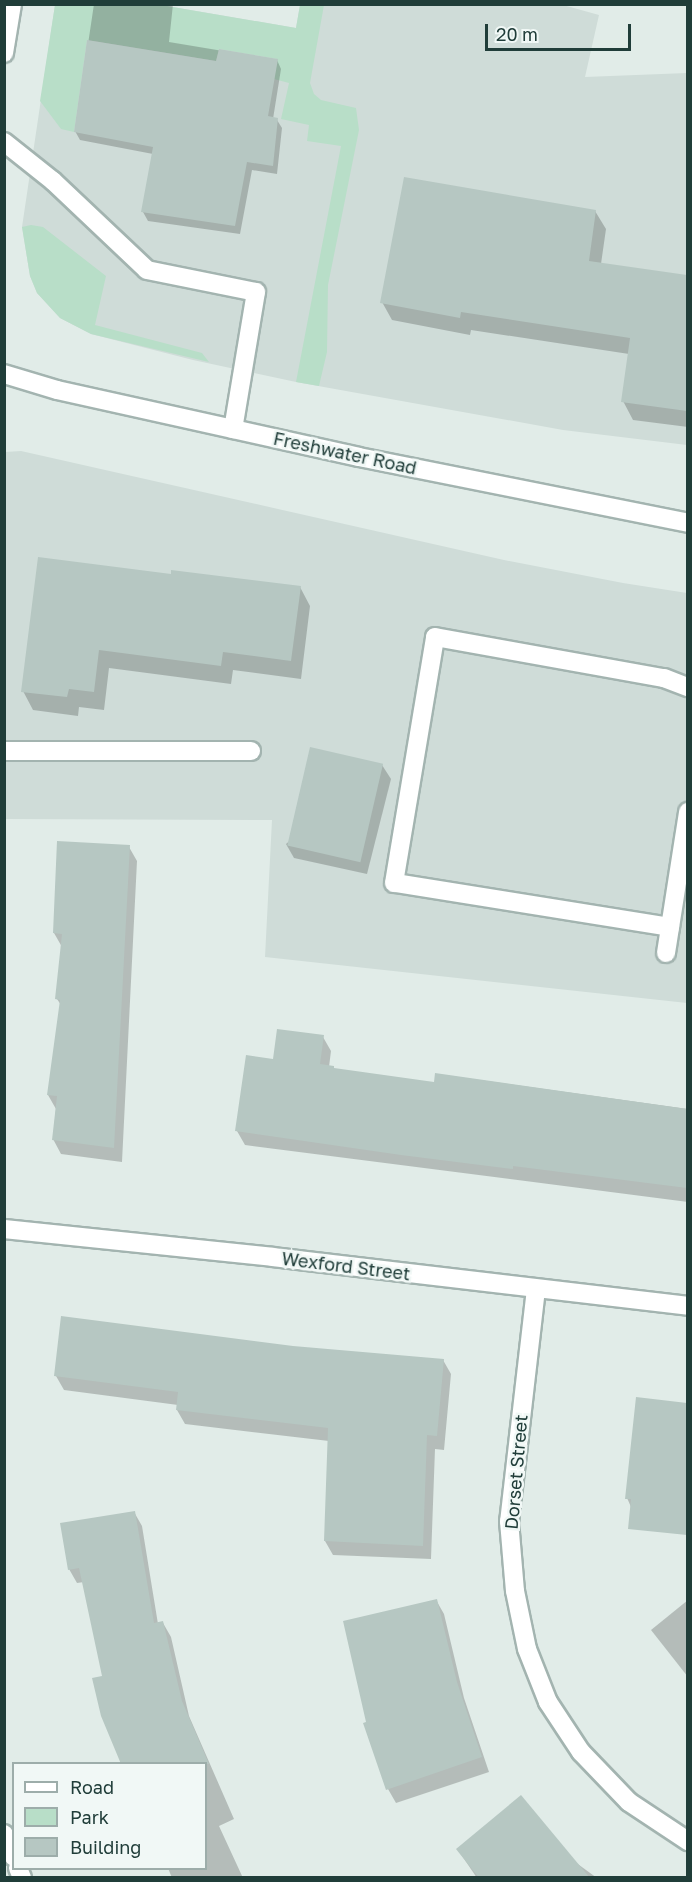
<!DOCTYPE html>
<style>
body{margin:0}
#map{position:relative;width:692px;height:1882px;overflow:hidden;background:#e1ece8;font-family:"Golos Text",sans-serif}
div>[style]{position:absolute}
[style*='--x']{left:calc(var(--x)*1px);top:calc(var(--y)*1px);width:calc(var(--w)*1px);rotate:calc(var(--a)*1deg)}
.built>*{inset:0;background:#cfdcd8}
.green>*{inset:0;background:#b8dec8}
.shadow>*{inset:0;background:#0003}
.building>*{inset:0;background:#b6c7c2;transform-origin:0 0}
.roads{filter:drop-shadow(2px 0 #a3b4b0) drop-shadow(-2px 0 #a3b4b0) drop-shadow(0 2px #a3b4b0) drop-shadow(0 -2px #a3b4b0)}
.lane>*{height:18px;margin:-9px;padding:0 9px;transform-origin:9px;border-radius:9px;background:#fff}
.street>*{height:18px;margin:-9px;padding:0 9px;transform-origin:9px;border-radius:9px;background:#fff}
.secondary>*{height:18px;margin:-9px;padding:0 9px;transform-origin:9px;border-radius:9px;background:#fff}
span{translate:-50% -50%;white-space:nowrap;text-align:center;line-height:1.15;-webkit-text-stroke:5px #f1f8f6;paint-order:stroke}
.street-label{font-size:18px;color:#203d39}
.frame{position:absolute;inset:0;border:6px solid #203d39;pointer-events:none}
.legend{position:absolute;left:12px;top:1762px;width:195px;height:108px;box-sizing:border-box;background:#f1f8f6;border:2px solid #9dadaa;margin:0;padding:8px 10px;list-style:none;font-size:18px;color:#203d39}
.legend li{display:flex;align-items:center;gap:12px;height:30px}
.legend b{width:30px;border:2px solid #9dadaa}
.scale{position:absolute;left:485px;top:24px;width:146px;height:27px;box-sizing:border-box;border:3px solid #203d39;border-top:0;padding-left:8px;font-size:18px;line-height:21px;white-space:nowrap;color:#203d39;-webkit-text-stroke:4px #f1f8f6;paint-order:stroke}
</style>
<div id="map">
<div class="built">
<i style="clip-path:polygon(55px 5px,161px 5px,296px 28px,300px 5px,563px 5px,599px 15px,585px 77px,687px 73px,687px 445px,563px 430px,296px 382px,193px 360px,91px 334px,60px 318px,37px 293px,30px 276px,22px 227px)"></i>
<i style="clip-path:polygon(21px 451px,504px 560px,623px 583px,687px 593px,687px 1003px,265px 957px,272px 820px,5px 819px,5px 452px)"></i>
</div>
<div class="green">
<i style="clip-path:polygon(55px 5px,161px 5px,296px 28px,300px 5px,324px 5px,310px 83px,314px 94px,321px 100px,356px 108px,359px 130px,328px 285px,327px 352px,319px 386px,296px 382px,341px 146px,307px 141px,309px 125px,281px 119px,289px 83px,274px 79px,277px 59px,219px 49px,216px 61px,87px 40px,74px 132px,61px 129px,40px 101px)"></i>
<i style="clip-path:polygon(31px 225px,43px 227px,106px 276px,95px 325px,202px 353px,209px 362px,91px 334px,60px 318px,37px 293px,30px 276px,22px 227px)"></i>
</div>
<div class="shadow">
<i style="clip-path:polygon(94px 4px,173px 4px,169px 42px,277px 60px,281px 69px,273px 119px,277px 120px,282px 128px,277px 174px,252px 170px,240px 234px,148px 221px,143px 212px,153px 154px,80px 140px,75px 131px)"></i>
<i style="clip-path:polygon(595px 211px,606px 229px,601px 264px,688px 277px,688px 427px,633px 420px,623px 401px,629px 354px,471px 330px,470px 335px,392px 320px,382px 302px)"></i>
<i style="clip-path:polygon(172px 576px,300px 587px,310px 606px,301px 679px,233px 670px,231px 684px,109px 668px,104px 710px,79px 707px,78px 716px,33px 710px,23px 691px)"></i>
<i style="clip-path:polygon(382px 765px,391px 779px,367px 874px,294px 858px,286px 844px)"></i>
<i style="clip-path:polygon(129px 847px,137px 861px,122px 1162px,61px 1154px,53px 1139px,56px 1109px,48px 1095px,61px 1005px,57px 999px,62px 947px,54px 933px)"></i>
<i style="clip-path:polygon(323px 1037px,331px 1051px,329px 1067px,335px 1070px,435px 1084px,436px 1074px,688px 1109px,688px 1202px,245px 1145px,237px 1131px,274px 1060px)"></i>
<i style="clip-path:polygon(293px 1347px,443px 1360px,451px 1374px,444px 1450px,435px 1449px,431px 1559px,333px 1555px,325px 1541px,329px 1441px,185px 1424px,177px 1410px,178px 1405px,64px 1390px,56px 1376px)"></i>
<i style="clip-path:polygon(637px 1399px,688px 1404px,688px 1534px,640px 1527px,627px 1498px)"></i>
<i style="clip-path:polygon(134px 1512px,142px 1526px,158px 1624px,163px 1623px,171px 1637px,189px 1716px,234px 1819px,219px 1826px,243px 1878px,172px 1878px,168px 1868px,206px 1868px,206px 1764px,103px 1677px,84px 1582px,77px 1583px,69px 1569px)"></i>
<i style="clip-path:polygon(436px 1600px,444px 1614px,464px 1698px,489px 1772px,396px 1803px,388px 1789px)"></i>
<i style="clip-path:polygon(688px 1600px,688px 1677px,651px 1630px)"></i>
<i style="clip-path:polygon(458px 1850px,575px 1862px,597px 1878px,477px 1878px)"></i>
</div>
<div class="building">
<i style="clip-path:polygon(87px 40px,216px 61px,219px 49px,278px 59px,268px 116px,278px 118px,273px 166px,247px 162px,235px 226px,141px 212px,153px 147px,74px 132px)"></i>
<i style="clip-path:polygon(404px 177px,596px 210px,589px 261px,687px 275px,687px 411px,621px 402px,630px 338px,461px 312px,460px 318px,380px 303px)"></i>
<i style="clip-path:polygon(38px 557px,171px 574px,171px 570px,301px 586px,291px 661px,223px 652px,221px 666px,99px 650px,94px 692px,69px 689px,67px 697px,21px 692px)"></i>
<i style="left:310px;top:747px;width:75px;height:101px;rotate:13deg"></i>
<i style="clip-path:polygon(57px 841px,130px 845px,114px 1148px,52px 1140px,57px 1096px,47px 1095px,60px 1000px,55px 999px,62px 934px,53px 933px)"></i>
<i style="clip-path:polygon(277px 1029px,324px 1035px,320px 1064px,334px 1066px,334px 1068px,434px 1082px,435px 1073px,687px 1109px,687px 1188px,513px 1166px,513px 1169px,401px 1155px,235px 1131px,246px 1055px,273px 1059px)"></i>
<i style="clip-path:polygon(61px 1316px,293px 1346px,444px 1359px,437px 1436px,427px 1435px,423px 1546px,324px 1541px,328px 1428px,176px 1410px,178px 1392px,54px 1376px)"></i>
<i style="clip-path:polygon(636px 1397px,687px 1403px,687px 1535px,628px 1529px,631px 1499px,625px 1499px)"></i>
<i style="clip-path:polygon(135px 1511px,154px 1623px,163px 1621px,182px 1701px,209px 1764px,121px 1764px,101px 1716px,92px 1678px,102px 1676px,79px 1568px,68px 1570px,60px 1523px)"></i>
<i style="clip-path:polygon(437px 1599px,457px 1682px,482px 1757px,386px 1790px,363px 1723px,366px 1722px,343px 1621px)"></i>
<i style="clip-path:polygon(521px 1795px,590px 1878px,479px 1878px,456px 1849px)"></i>
</div>
<div class="roads">
<div class="lane">
<i style="--x:4;--y:142;--w:63;--a:38.5"></i>
<i style="--x:53;--y:181;--w:129;--a:43.4"></i>
<i style="--x:147;--y:270;--w:111;--a:11.4"></i>
<i style="--x:256;--y:292;--w:139;--a:99.5"></i>
<i style="--x:4;--y:751;--w:247;--a:0"></i>
<i style="--x:670;--y:927;--w:279;--a:-170.9"></i>
<i style="--x:394;--y:883;--w:249;--a:-80.5"></i>
<i style="--x:435;--y:637;--w:233;--a:10.2"></i>
<i style="--x:664;--y:678;--w:26;--a:21"></i>
<i style="--x:666;--y:953;--w:143;--a:-81.1"></i>
</div>
<div class="street">
<i style="--x:4;--y:1229;--w:270;--a:5.9"></i>
<i style="--x:273;--y:1257;--w:418;--a:6.7"></i>
<i style="--x:536;--y:1289;--w:234;--a:96.6"></i>
<i style="--x:509;--y:1521;--w:70;--a:85.1"></i>
<i style="--x:515;--y:1591;--w:59;--a:78.3"></i>
<i style="--x:527;--y:1649;--w:57;--a:68.4"></i>
<i style="--x:548;--y:1702;--w:60;--a:56.6"></i>
<i style="--x:581;--y:1752;--w:69;--a:46.2"></i>
<i style="--x:629;--y:1802;--w:71;--a:33.5"></i>
<i style="--x:4;--y:1834;--w:25;--a:67"></i>
<i style="--x:18;--y:1868;--w:11;--a:68"></i>
</div>
<div class="secondary">
<i style="--x:4;--y:53;--w:50;--a:-80.7"></i>
<i style="--x:4;--y:374;--w:55;--a:16.8"></i>
<i style="--x:57;--y:390;--w:309;--a:12.5"></i>
<i style="--x:359;--y:457;--w:336;--a:11.3"></i>
</div>
</div>
<div class="street-label">
<span style="left:345px;top:453px;rotate:12deg">Freshwater Road</span>
<span style="left:346px;top:1266px;rotate:7deg">Wexford Street</span>
<span style="left:516px;top:1472px;rotate:-85deg">Dorset Street</span>
</div>
<div class="frame"></div>
<ul class="legend">
<li><b style="height:8px;background:#fff"></b>Road</li>
<li><b style="height:16px;background:#b8dec8"></b>Park</li>
<li><b style="height:16px;background:#b6c7c2"></b>Building</li>
</ul>
<div class="scale">20 m</div>
</div>
